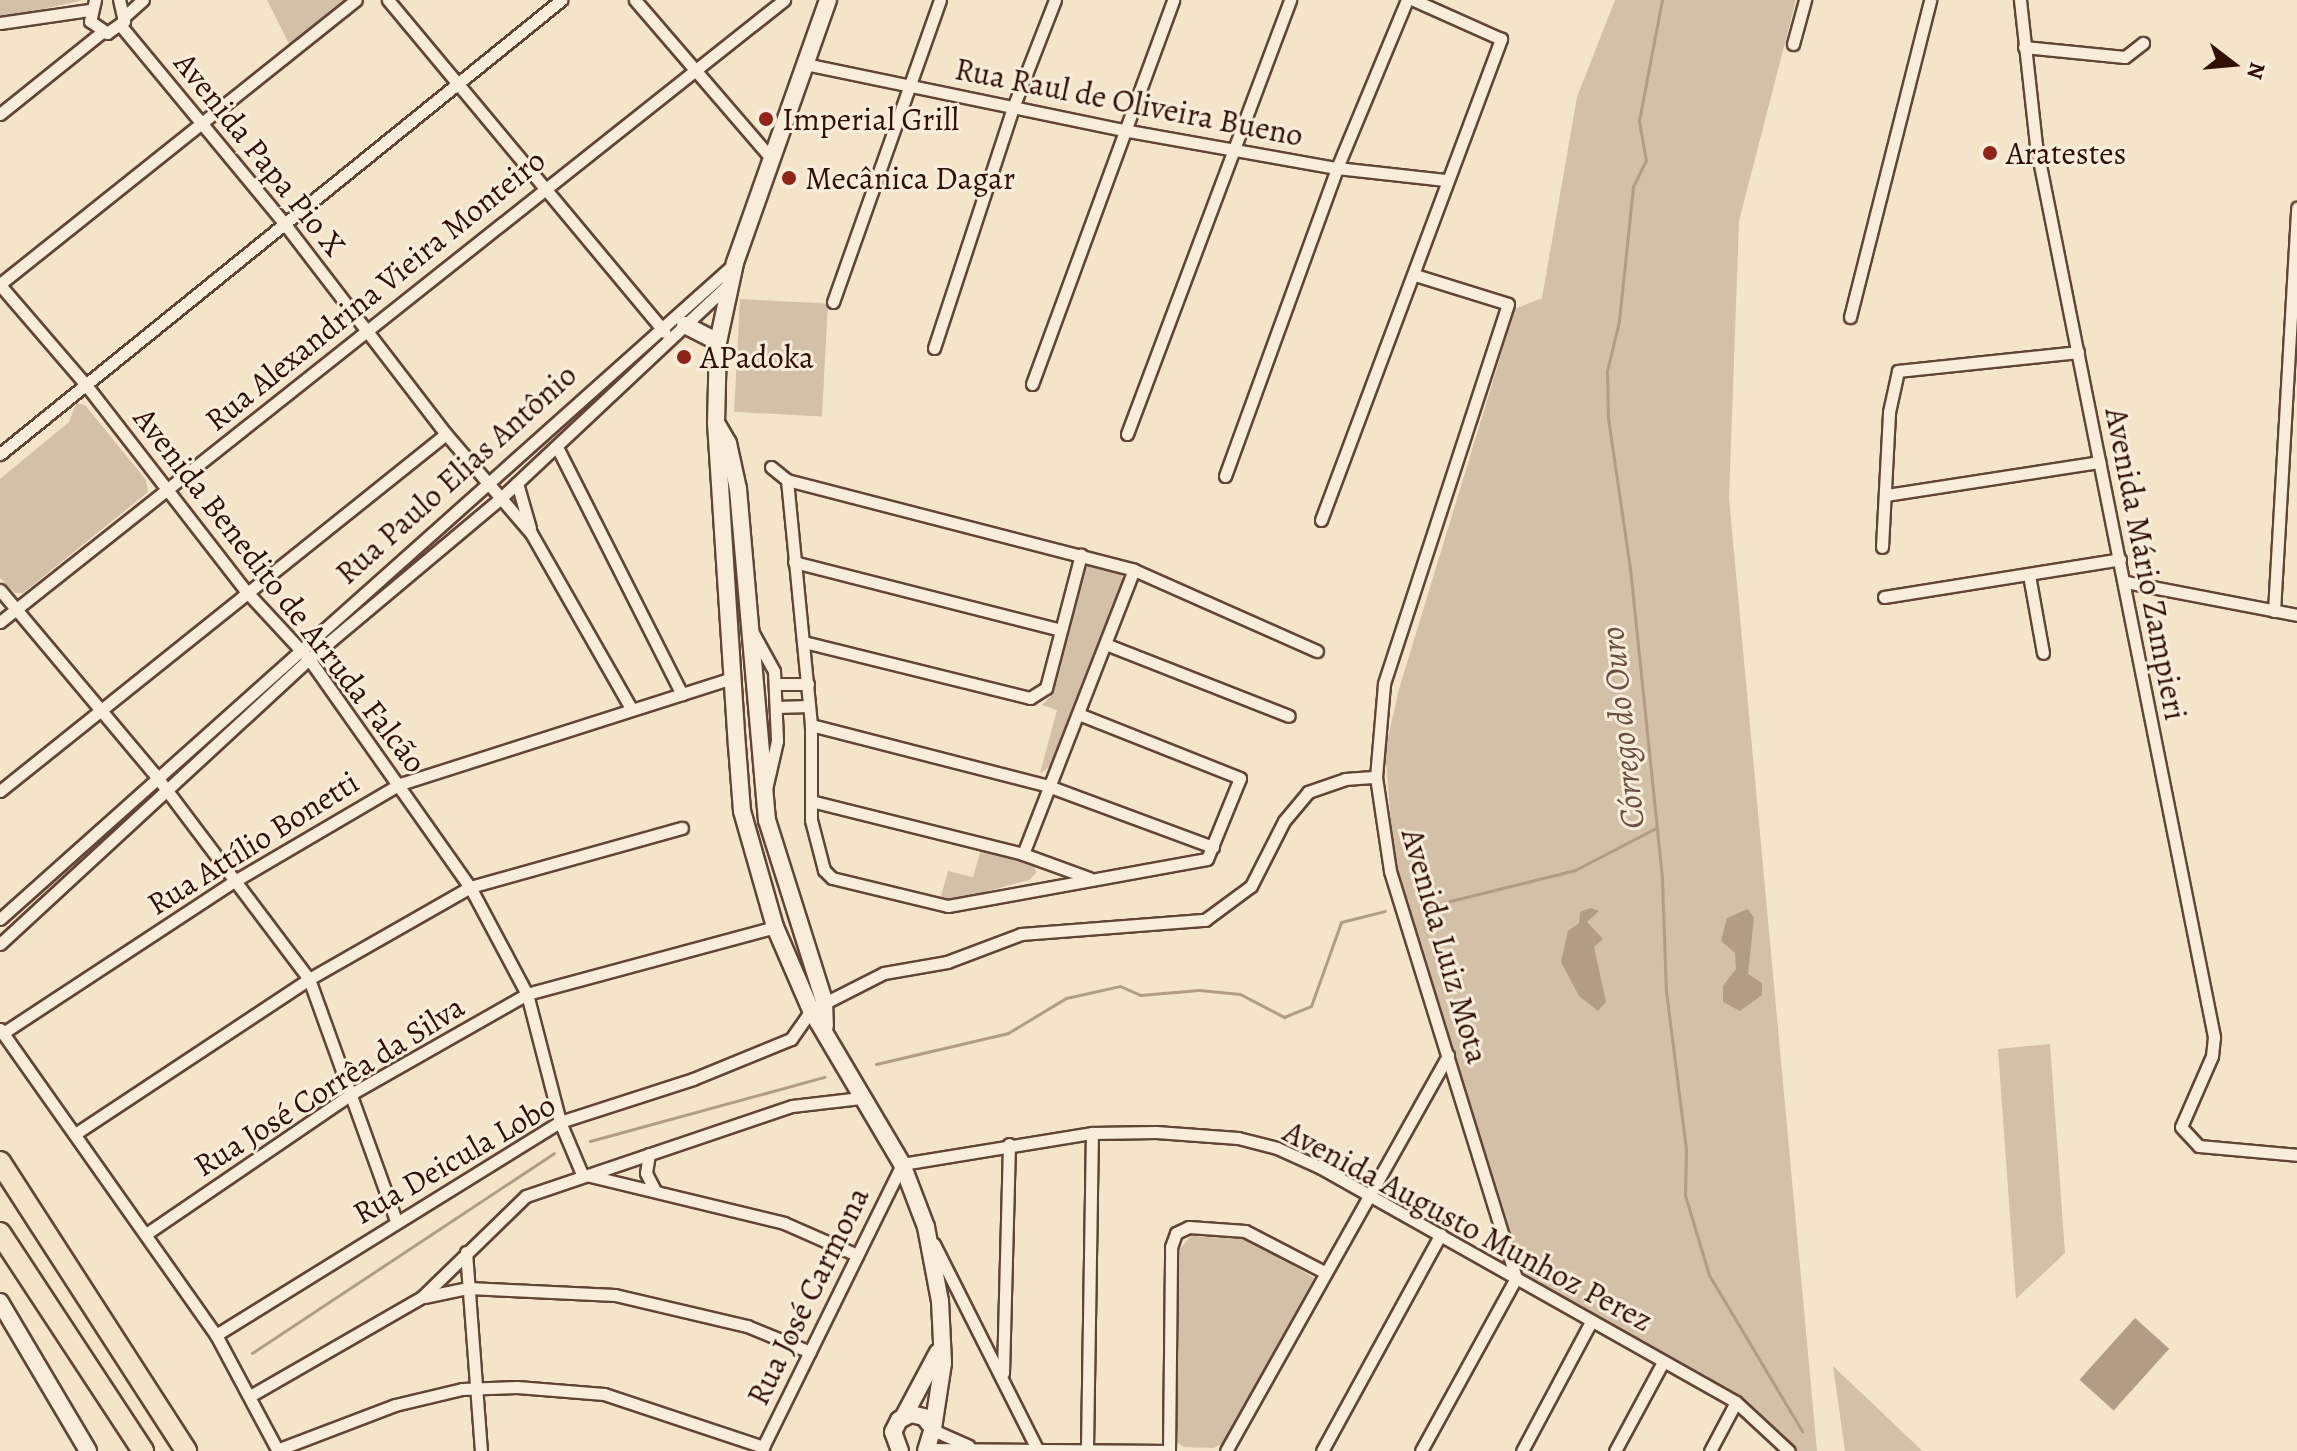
<!DOCTYPE html>
<meta charset="utf-8">
<style>
body{margin:0}
#map{position:relative;width:2297px;height:1451px;overflow:hidden;background:#f4e4c8;font-family:Alegreya,serif}
div>[style]{position:absolute}
[style*='--x']{left:calc(var(--x)*1px);top:calc(var(--y)*1px);width:calc(var(--w)*1px);rotate:calc(var(--a)*1deg)}
.green>*{inset:0;background:#d3c0a7;transform-origin:0 0}
.water>*{inset:0;background:#b29c85;transform-origin:0 0}
.stream>*{height:3px;margin:-1.5px;padding:0 1.5px;transform-origin:1.5px;border-radius:1.5px;background:#b29c85}
.roads{filter:drop-shadow(2px 0 #624435) drop-shadow(-2px 0 #624435) drop-shadow(0 2px #624435) drop-shadow(0 -2px #624435)}
.street>*{height:11px;margin:-5.5px;padding:0 5.5px;transform-origin:5.5px;border-radius:5.5px;background:#f8eddb}
.secondary>*{height:16px;margin:-8px;padding:0 8px;transform-origin:8px;border-radius:8px;background:#f8eddb}
.highway>*{height:20px;margin:-10px;padding:0 10px;transform-origin:10px;border-radius:10px;background:#f4e4c8}
.dots>*{width:22px;height:22px;translate:-50% -50%;box-sizing:border-box;border:4px solid #f8eddb;border-radius:50%}
span{translate:-50% -50%;white-space:nowrap;text-align:center;line-height:1.15;-webkit-text-stroke:6px #f8eddb;paint-order:stroke}
.street-label{font-size:32px;color:#310f04}
.poi-label{font-size:32px;color:#310f04}
.left{translate:0 -50%;text-align:left}
.water-label{font-size:34px;color:#6b4e3e;font-style:italic}
.north{position:absolute;left:2193px;top:24px;width:80px;height:80px;-webkit-text-stroke:6px #f8eddb;paint-order:stroke;rotate:106deg;font-size:22px;font-weight:700;line-height:32px;text-align:center;color:#310f04}
.north::after{content:'';display:block;margin:auto;width:28px;height:36px;background:#310f04;clip-path:polygon(50% 0,100% 100%,50% 72%,0 100%)}
</style>
<div id="map">
<div class="green">
<i style="clip-path:polygon(0 0,83px 0,0 19px)"></i>
<i style="clip-path:polygon(267px 0,350px 0,291px 48px)"></i>
<i style="clip-path:polygon(1615px 0,1796px 0,1739px 221px,1729px 498px,1817px 1451px,1793px 1451px,1739px 1395px,1663px 1360px,1517px 1277px,1395px 868px,1385px 751px,1399px 689px,1515px 309px,1542px 298px,1577px 97px)"></i>
<i style="left:740px;top:299px;width:88px;height:113px;rotate:3deg"></i>
<i style="clip-path:polygon(76px 403px,85px 405px,146px 480px,148px 492px,23px 593px,15px 593px,0 578px,0 479px,69px 422px)"></i>
<i style="clip-path:polygon(1087px 563px,1120px 570px,1124px 582px,1051px 766px,1040px 773px,1057px 710px,1042px 705px,1053px 694px)"></i>
<i style="clip-path:polygon(982px 846px,1034px 863px,1036px 873px,1029px 880px,939px 904px,948px 871px,973px 877px)"></i>
<i style="clip-path:polygon(2050px 1044px,2065px 1253px,2016px 1299px,1998px 1049px)"></i>
<i style="clip-path:polygon(1191px 1236px,1248px 1238px,1314px 1278px,1223px 1443px,1214px 1448px,1184px 1447px,1173px 1440px,1176px 1253px)"></i>
<i style="clip-path:polygon(1833px 1366px,1913px 1442px,1922px 1451px,1845px 1451px)"></i>
</div>
<div class="water">
<i style="clip-path:polygon(1591px 908px,1599px 911px,1587px 922px,1603px 939px,1594px 947px,1606px 1002px,1598px 1011px,1579px 996px,1561px 962px,1568px 931px,1579px 923px,1580px 912px)"></i>
<i style="clip-path:polygon(1748px 909px,1754px 918px,1748px 974px,1762px 983px,1762px 995px,1740px 1011px,1723px 1002px,1723px 986px,1736px 969px,1735px 953px,1721px 941px,1727px 918px)"></i>
<i style="left:2135px;top:1318px;width:46px;height:83px;rotate:42deg"></i>
</div>
<div class="stream">
<i style="--x:1662;--y:0;--w:123;--a:100.8"></i>
<i style="--x:1639;--y:121;--w:40;--a:80"></i>
<i style="--x:1646;--y:160;--w:30;--a:116"></i>
<i style="--x:1633;--y:187;--w:135;--a:96"></i>
<i style="--x:1619;--y:321;--w:51;--a:103.5"></i>
<i style="--x:1607;--y:371;--w:47;--a:88.8"></i>
<i style="--x:1608;--y:418;--w:152;--a:81.7"></i>
<i style="--x:1630;--y:568;--w:313;--a:84.1"></i>
<i style="--x:1662;--y:879;--w:112;--a:88"></i>
<i style="--x:1666;--y:991;--w:159;--a:82.8"></i>
<i style="--x:1686;--y:1149;--w:46;--a:91.2"></i>
<i style="--x:1685;--y:1195;--w:84;--a:73.3"></i>
<i style="--x:1709;--y:1275;--w:182;--a:59.2"></i>
<i style="--x:1426;--y:907;--w:154;--a:-13.9"></i>
<i style="--x:1575;--y:870;--w:91;--a:-27.4"></i>
<i style="--x:876;--y:1064;--w:136;--a:-13.2"></i>
<i style="--x:1008;--y:1033;--w:68;--a:-31.1"></i>
<i style="--x:1066;--y:998;--w:55;--a:-12.5"></i>
<i style="--x:1120;--y:986;--w:22;--a:24"></i>
<i style="--x:1140;--y:995;--w:59;--a:-4.8"></i>
<i style="--x:1199;--y:990;--w:41;--a:5.6"></i>
<i style="--x:1240;--y:994;--w:50;--a:27.6"></i>
<i style="--x:1284;--y:1017;--w:29;--a:-22"></i>
<i style="--x:1311;--y:1006;--w:89;--a:-70.3"></i>
<i style="--x:1341;--y:922;--w:45;--a:-14"></i>
<i style="--x:590;--y:1141;--w:243;--a:-15.3"></i>
<i style="--x:252;--y:1353;--w:362;--a:-33.5"></i>
</div>
<div class="roads">
<div class="street">
<i style="--x:95;--y:0;--w:22;--a:103"></i>
<i style="--x:90;--y:21;--w:21;--a:35"></i>
<i style="--x:107;--y:33;--w:21;--a:-35"></i>
<i style="--x:124;--y:21;--w:22;--a:-103"></i>
<i style="--x:388;--y:0;--w:432;--a:50.2"></i>
<i style="--x:635;--y:0;--w:210;--a:49.3"></i>
<i style="--x:2020;--y:0;--w:146;--a:83.7"></i>
<i style="--x:2036;--y:145;--w:910;--a:78.71"></i>
<i style="--x:2214;--y:1037;--w:19;--a:96"></i>
<i style="--x:2212;--y:1056;--w:77;--a:113.6"></i>
<i style="--x:2181;--y:1127;--w:26;--a:47"></i>
<i style="--x:2199;--y:1146;--w:98;--a:5.2"></i>
<i style="--x:125;--y:16;--w:24;--a:-42"></i>
<i style="--x:0;--y:23;--w:90;--a:-8.3"></i>
<i style="--x:121;--y:26;--w:261;--a:50.4"></i>
<i style="--x:287;--y:227;--w:261;--a:52.5"></i>
<i style="--x:446;--y:434;--w:130;--a:49.4"></i>
<i style="--x:531;--y:533;--w:202;--a:60.3"></i>
<i style="--x:1793;--y:44;--w:46;--a:-74.7"></i>
<i style="--x:2024;--y:47;--w:101;--a:5.7"></i>
<i style="--x:2125;--y:57;--w:23;--a:-38"></i>
<i style="--x:805;--y:64;--w:325;--a:11.7"></i>
<i style="--x:1123;--y:130;--w:217;--a:10.1"></i>
<i style="--x:1337;--y:168;--w:109;--a:6.3"></i>
<i style="--x:0;--y:114;--w:131;--a:-38.8"></i>
<i style="--x:1415;--y:275;--w:97;--a:17.3"></i>
<i style="--x:1508;--y:304;--w:400;--a:108.1"></i>
<i style="--x:1384;--y:684;--w:93;--a:94.9"></i>
<i style="--x:1376;--y:777;--w:95;--a:81.5"></i>
<i style="--x:1390;--y:871;--w:426;--a:72.8"></i>
<i style="--x:1516;--y:1278;--w:197;--a:118.8"></i>
<i style="--x:0;--y:284;--w:455;--a:-38.6"></i>
<i style="--x:0;--y:285;--w:132;--a:49.3"></i>
<i style="--x:86;--y:385;--w:259;--a:52.2"></i>
<i style="--x:245;--y:590;--w:94;--a:47.2"></i>
<i style="--x:309;--y:659;--w:279;--a:54.8"></i>
<i style="--x:470;--y:887;--w:121;--a:62"></i>
<i style="--x:527;--y:994;--w:132;--a:75.5"></i>
<i style="--x:560;--y:1122;--w:56;--a:67.1"></i>
<i style="--x:582;--y:1174;--w:208;--a:13.6"></i>
<i style="--x:784;--y:1223;--w:80;--a:23.7"></i>
<i style="--x:833;--y:302;--w:320;--a:-70.5"></i>
<i style="--x:1850;--y:317;--w:327;--a:-75.8"></i>
<i style="--x:934;--y:348;--w:256;--a:-71.8"></i>
<i style="--x:1014;--y:105;--w:113;--a:-68.7"></i>
<i style="--x:1032;--y:384;--w:409;--a:-69.8"></i>
<i style="--x:1127;--y:434;--w:464;--a:-69.4"></i>
<i style="--x:557;--y:447;--w:277;--a:63.2"></i>
<i style="--x:0;--y:454;--w:722;--a:-38.98"></i>
<i style="--x:771;--y:467;--w:21;--a:39"></i>
<i style="--x:787;--y:480;--w:358;--a:14.5"></i>
<i style="--x:1134;--y:570;--w:200;--a:23.9"></i>
<i style="--x:1225;--y:476;--w:328;--a:-70"></i>
<i style="--x:1337;--y:168;--w:182;--a:-67.4"></i>
<i style="--x:787;--y:480;--w:246;--a:84.4"></i>
<i style="--x:811;--y:725;--w:95;--a:90"></i>
<i style="--x:811;--y:820;--w:52;--a:75.4"></i>
<i style="--x:824;--y:870;--w:11;--a:45"></i>
<i style="--x:832;--y:878;--w:119;--a:13.6"></i>
<i style="--x:948;--y:906;--w:263;--a:-10.3"></i>
<i style="--x:1207;--y:859;--w:87;--a:-67.8"></i>
<i style="--x:1240;--y:778;--w:174;--a:-158.4"></i>
<i style="--x:517;--y:483;--w:47;--a:73.9"></i>
<i style="--x:1886;--y:495;--w:216;--a:-8.8"></i>
<i style="--x:1321;--y:520;--w:514;--a:-69.48"></i>
<i style="--x:1501;--y:39;--w:95;--a:-155.9"></i>
<i style="--x:1882;--y:547;--w:135;--a:-87"></i>
<i style="--x:1889;--y:412;--w:42;--a:-77.6"></i>
<i style="--x:1898;--y:371;--w:181;--a:-6"></i>
<i style="--x:794;--y:562;--w:275;--a:14.3"></i>
<i style="--x:2029;--y:575;--w:79;--a:79.8"></i>
<i style="--x:2126;--y:582;--w:174;--a:10.9"></i>
<i style="--x:0;--y:590;--w:243;--a:50"></i>
<i style="--x:156;--y:776;--w:254;--a:53"></i>
<i style="--x:309;--y:979;--w:257;--a:70.2"></i>
<i style="--x:1884;--y:597;--w:239;--a:-9.1"></i>
<i style="--x:2274;--y:611;--w:404;--a:-86.7"></i>
<i style="--x:0;--y:622;--w:1001;--a:-38.43"></i>
<i style="--x:753;--y:633;--w:43;--a:61.1"></i>
<i style="--x:774;--y:671;--w:70;--a:87.5"></i>
<i style="--x:777;--y:741;--w:49;--a:102.9"></i>
<i style="--x:804;--y:642;--w:233;--a:13.9"></i>
<i style="--x:1030;--y:698;--w:19;--a:-32"></i>
<i style="--x:1046;--y:688;--w:138;--a:-75.3"></i>
<i style="--x:1108;--y:645;--w:194;--a:21.4"></i>
<i style="--x:775;--y:684;--w:33;--a:0"></i>
<i style="--x:777;--y:707;--w:32;--a:-2"></i>
<i style="--x:811;--y:725;--w:245;--a:14.4"></i>
<i style="--x:1048;--y:786;--w:176;--a:20.3"></i>
<i style="--x:0;--y:791;--w:571;--a:-38.68"></i>
<i style="--x:811;--y:801;--w:219;--a:14"></i>
<i style="--x:1023;--y:854;--w:70;--a:20"></i>
<i style="--x:1023;--y:854;--w:305;--a:-68.7"></i>
<i style="--x:0;--y:919;--w:984;--a:-41.74"></i>
<i style="--x:0;--y:944;--w:420;--a:-42.7"></i>
<i style="--x:309;--y:659;--w:251;--a:-40"></i>
<i style="--x:501;--y:498;--w:313;--a:-43.2"></i>
<i style="--x:0;--y:1029;--w:375;--a:54.8"></i>
<i style="--x:216;--y:1335;--w:132;--a:61.9"></i>
<i style="--x:3;--y:1033;--w:275;--a:-33.3"></i>
<i style="--x:233;--y:882;--w:194;--a:-30.4"></i>
<i style="--x:400;--y:784;--w:349;--a:-17.7"></i>
<i style="--x:75;--y:1134;--w:281;--a:-33.5"></i>
<i style="--x:309;--y:979;--w:185;--a:-29.7"></i>
<i style="--x:470;--y:887;--w:220;--a:-15.6"></i>
<i style="--x:649;--y:1154;--w:19;--a:99"></i>
<i style="--x:646;--y:1173;--w:20;--a:63"></i>
<i style="--x:146;--y:1234;--w:248;--a:-34.3"></i>
<i style="--x:351;--y:1094;--w:202;--a:-29.6"></i>
<i style="--x:527;--y:994;--w:257;--a:-15.1"></i>
<i style="--x:934;--y:1244;--w:232;--a:63.3"></i>
<i style="--x:466;--y:1252;--w:200;--a:85.7"></i>
<i style="--x:424;--y:1297;--w:45;--a:-11.6"></i>
<i style="--x:468;--y:1288;--w:147;--a:2.7"></i>
<i style="--x:615;--y:1295;--w:136;--a:13.2"></i>
<i style="--x:747;--y:1326;--w:68;--a:22.4"></i>
<i style="--x:216;--y:1335;--w:405;--a:-31.8"></i>
<i style="--x:560;--y:1122;--w:140;--a:-17.9"></i>
<i style="--x:693;--y:1079;--w:106;--a:-22.2"></i>
<i style="--x:791;--y:1039;--w:35;--a:-55"></i>
<i style="--x:811;--y:1010;--w:82;--a:-26.9"></i>
<i style="--x:884;--y:973;--w:64;--a:-9.9"></i>
<i style="--x:947;--y:962;--w:79;--a:-20.7"></i>
<i style="--x:1021;--y:934;--w:185;--a:-4.4"></i>
<i style="--x:1205;--y:920;--w:57;--a:-36.5"></i>
<i style="--x:1251;--y:886;--w:73;--a:-63.1"></i>
<i style="--x:1284;--y:821;--w:38;--a:-50"></i>
<i style="--x:1308;--y:792;--w:39;--a:-19"></i>
<i style="--x:1345;--y:779;--w:31;--a:-4"></i>
<i style="--x:1003;--y:1373;--w:229;--a:-88.5"></i>
<i style="--x:250;--y:1396;--w:198;--a:-29.9"></i>
<i style="--x:422;--y:1297;--w:145;--a:-44.2"></i>
<i style="--x:526;--y:1196;--w:281;--a:-18.7"></i>
<i style="--x:792;--y:1106;--w:69;--a:-6.6"></i>
<i style="--x:933;--y:1430;--w:39;--a:24"></i>
<i style="--x:1087;--y:1448;--w:315;--a:-89.1"></i>
<i style="--x:928;--y:1449;--w:235;--a:0.5"></i>
<i style="--x:277;--y:1450;--w:126;--a:-20.9"></i>
<i style="--x:395;--y:1405;--w:69;--a:-13.4"></i>
<i style="--x:462;--y:1389;--w:55;--a:-2.1"></i>
<i style="--x:517;--y:1387;--w:87;--a:4.6"></i>
<i style="--x:604;--y:1394;--w:168;--a:18.4"></i>
<i style="--x:761;--y:1451;--w:320;--a:-63.8"></i>
<i style="--x:902;--y:1164;--w:193;--a:-9.3"></i>
<i style="--x:1092;--y:1133;--w:64;--a:-0.9"></i>
<i style="--x:1156;--y:1132;--w:82;--a:4.2"></i>
<i style="--x:1238;--y:1138;--w:40;--a:14.4"></i>
<i style="--x:1277;--y:1148;--w:48;--a:24.4"></i>
<i style="--x:1321;--y:1168;--w:476;--a:29.4"></i>
<i style="--x:1736;--y:1402;--w:72;--a:42.8"></i>
<i style="--x:1169;--y:1451;--w:204;--a:-89.4"></i>
<i style="--x:1171;--y:1247;--w:15;--a:-70"></i>
<i style="--x:1176;--y:1233;--w:14;--a:-25"></i>
<i style="--x:1189;--y:1227;--w:56;--a:4.1"></i>
<i style="--x:1245;--y:1231;--w:89;--a:27.4"></i>
<i style="--x:1226;--y:1451;--w:454;--a:-60.7"></i>
<i style="--x:1322;--y:1451;--w:247;--a:-61.3"></i>
<i style="--x:1522;--y:1451;--w:146;--a:-61.9"></i>
<i style="--x:1615;--y:1451;--w:101;--a:-61.7"></i>
<i style="--x:1710;--y:1451;--w:55;--a:-62"></i>
</div>
<div class="secondary">
<i style="--x:828;--y:0;--w:279;--a:109.5"></i>
<i style="--x:735;--y:263;--w:81;--a:102.1"></i>
<i style="--x:718;--y:342;--w:81;--a:91.4"></i>
<i style="--x:716;--y:423;--w:324;--a:86.3"></i>
<i style="--x:737;--y:746;--w:65;--a:85.6"></i>
<i style="--x:742;--y:811;--w:121;--a:74.1"></i>
<i style="--x:775;--y:927;--w:90;--a:66.6"></i>
<i style="--x:811;--y:1010;--w:179;--a:59.4"></i>
<i style="--x:902;--y:1164;--w:67;--a:69.1"></i>
<i style="--x:926;--y:1227;--w:75;--a:79.3"></i>
<i style="--x:940;--y:1301;--w:62;--a:87.2"></i>
<i style="--x:943;--y:1363;--w:66;--a:98.7"></i>
<i style="--x:685;--y:325;--w:37;--a:27"></i>
<i style="--x:718;--y:426;--w:20;--a:60"></i>
<i style="--x:728;--y:443;--w:47;--a:77.7"></i>
<i style="--x:738;--y:489;--w:332;--a:85"></i>
<i style="--x:767;--y:820;--w:190;--a:72.5"></i>
<i style="--x:824;--y:1001;--w:25;--a:88"></i>
<i style="--x:0;--y:1302;--w:173;--a:59.4"></i>
<i style="--x:904;--y:1416;--w:72;--a:-62"></i>
<i style="--x:900;--y:1451;--w:20;--a:-110"></i>
<i style="--x:893;--y:1432;--w:13;--a:-63"></i>
<i style="--x:899;--y:1420;--w:13;--a:-27"></i>
<i style="--x:911;--y:1414;--w:13;--a:13"></i>
<i style="--x:924;--y:1417;--w:14;--a:51"></i>
<i style="--x:933;--y:1428;--w:24;--a:107"></i>
</div>
<div class="highway">
<i style="--x:0;--y:1162;--w:344;--a:57.2"></i>
<i style="--x:0;--y:1233;--w:261;--a:56.7"></i>
</div>
</div>
<div class="dots">
<i style="left:766px;top:119px;background:#8f2418"></i>
<i style="left:1990px;top:153px;background:#8f2418"></i>
<i style="left:789px;top:178px;background:#8f2418"></i>
<i style="left:684px;top:357px;background:#8f2418"></i>
</div>
<div class="street-label">
<span style="left:1129px;top:102px;rotate:11deg">Rua Raul de Oliveira Bueno</span>
<span style="left:260px;top:154px;rotate:51deg">Avenida Papa Pio X</span>
<span style="left:375px;top:290px;rotate:-39deg">Rua Alexandrina Vieira Monteiro</span>
<span style="left:456px;top:474px;rotate:-42deg">Rua Paulo Elias Antônio</span>
<span style="left:2146px;top:564px;rotate:79deg">Avenida Mário Zampieri</span>
<span style="left:280px;top:590px;rotate:52deg">Avenida Benedito de Arruda Falcão</span>
<span style="left:253px;top:843px;rotate:-32deg">Rua Attílio Bonetti</span>
<span style="left:1445px;top:946px;rotate:74deg">Avenida Luiz Mota</span>
<span style="left:329px;top:1086px;rotate:-32deg">Rua José Corrêa da Silva</span>
<span style="left:454px;top:1159px;rotate:-30deg">Rua Deicula Lobo</span>
<span style="left:1468px;top:1226px;rotate:28deg">Avenida Augusto Munhoz Perez</span>
<span style="left:808px;top:1296px;rotate:-64deg">Rua José Carmona</span>
</div>
<div class="poi-label">
<span class="left" style="left:782px;top:119px">Imperial Grill</span>
<span class="left" style="left:2006px;top:153px">Aratestes</span>
<span class="left" style="left:805px;top:178px">Mecânica Dagar</span>
<span class="left" style="left:700px;top:357px">APadoka</span>
</div>
<div class="water-label">
<span style="left:1622px;top:728px;rotate:-96deg">Córrego do Ouro</span>
</div>
<div class="north">N</div>
</div>
